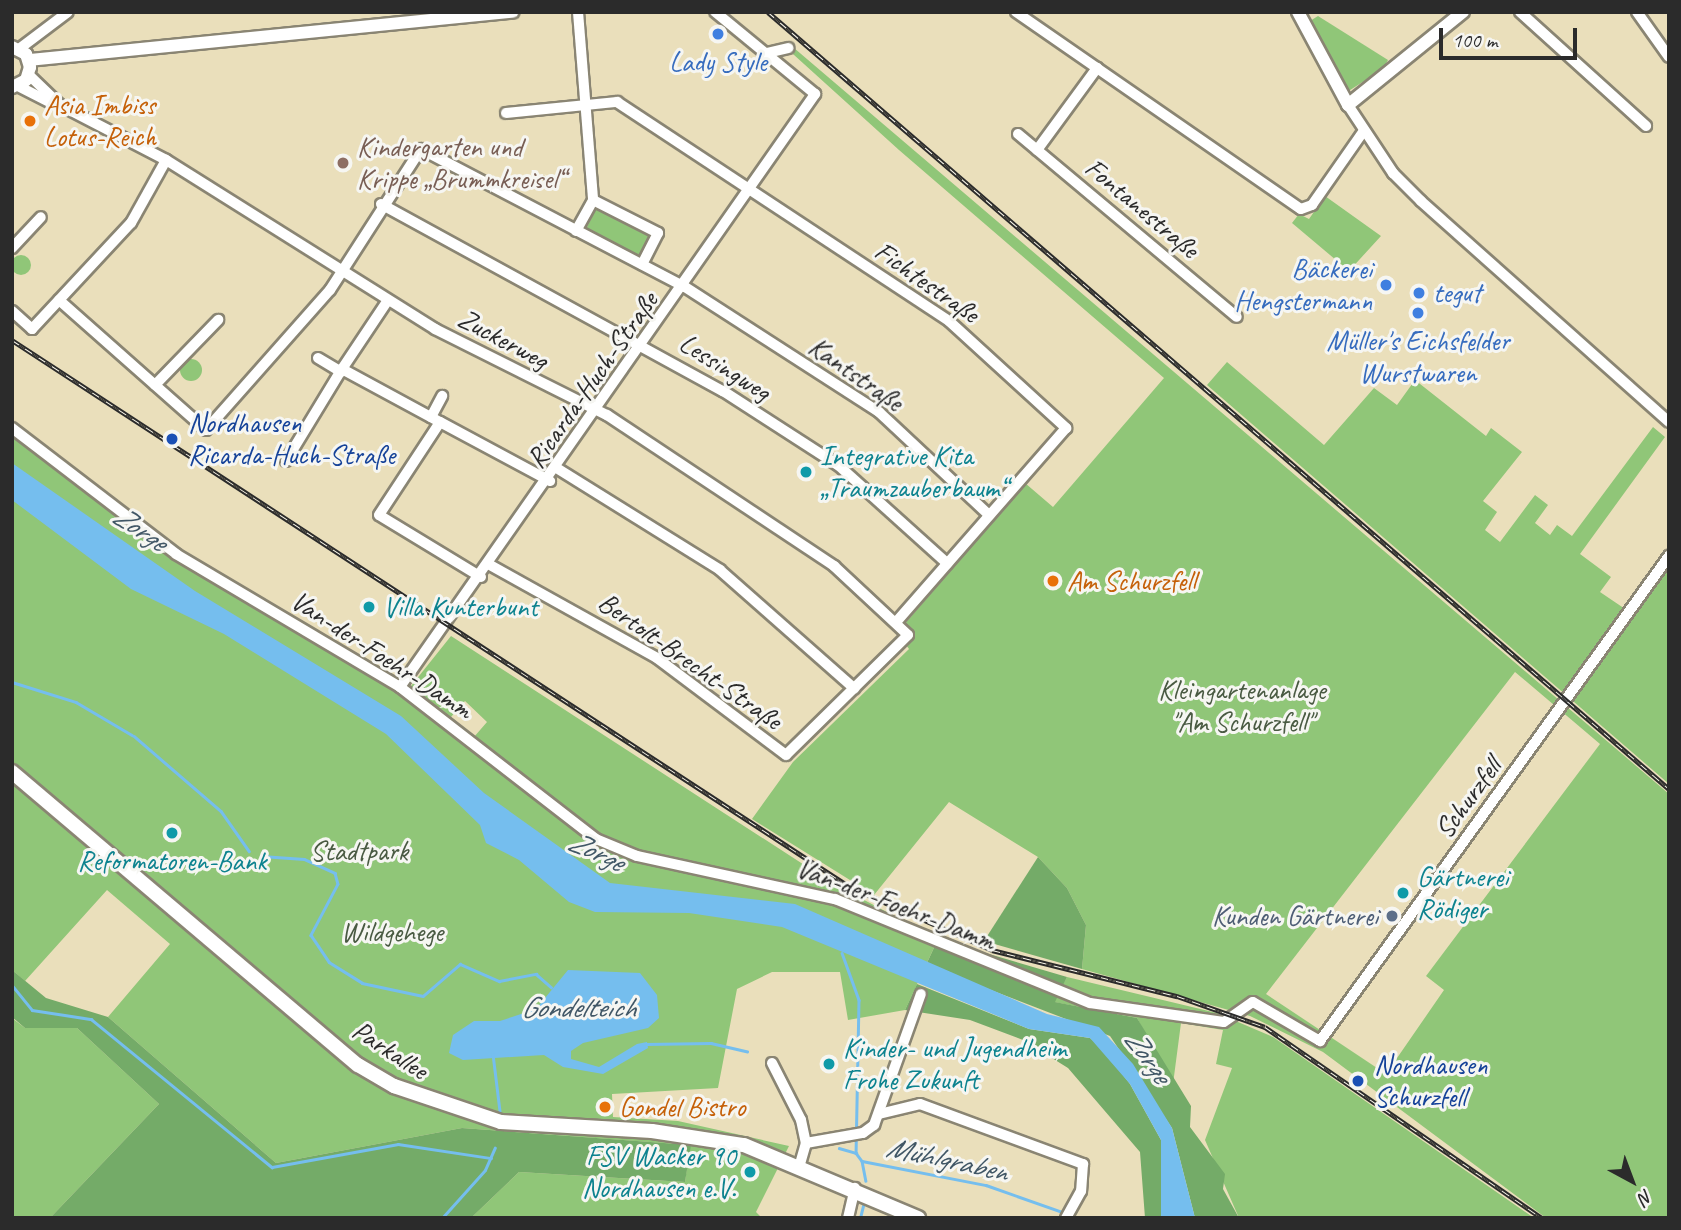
<!DOCTYPE html>
<meta charset="utf-8">
<style>
body{margin:0}
#map{position:relative;width:1681px;height:1230px;overflow:hidden;background:#eadfbb;font-family:Caveat,sans-serif}
div>[style]{position:absolute}
[style*='--x']{left:calc(var(--x)*1px);top:calc(var(--y)*1px);width:calc(var(--w)*1px);rotate:calc(var(--a)*1deg)}
.green>*{inset:0;background:#90c678;transform-origin:0 0}
.round{border-radius:50%}
.forest>*{inset:0;background:#74ab68}
.water>*{inset:0;background:#75beee}
.stream>*{height:2.5px;margin:-1.25px;padding:0 1.25px;transform-origin:1.25px;border-radius:1.25px;background:#75beee}
.roads{filter:drop-shadow(2px 0 #8a8573) drop-shadow(-2px 0 #8a8573) drop-shadow(0 2px #8a8573) drop-shadow(0 -2px #8a8573)}
.minor>*{height:10px;margin:-5px;padding:0 5px;transform-origin:5px;border-radius:5px;background:#fff}
.tertiary>*{height:12px;margin:-6px;padding:0 6px;transform-origin:6px;border-radius:6px;background:#fff}
.primary>*{height:14px;margin:-7px;padding:0 7px;transform-origin:7px;border-radius:7px;background:#fff}
.rail>*{height:5px;margin-top:-2.5px;transform-origin:0;background:repeating-linear-gradient(90deg,#f6f6f2 0 8px,#2b2b2b 0 16px);box-sizing:border-box;border-block:2px solid #2b2b2b}
.dots>*{width:19px;height:19px;translate:-50% -50%;box-sizing:border-box;border:4px solid #f6f6f2;border-radius:50%}
span{translate:-50% -50%;white-space:nowrap;text-align:center;line-height:1.15;-webkit-text-stroke:6px #f6f6f2;paint-order:stroke}
.shop-label{font-size:28px;color:#366cbe}
.right{translate:-100% -50%;text-align:right}
.left{translate:0 -50%;text-align:left}
.food-label{font-size:28px;color:#c56008}
.education-label{font-size:28px;color:#785e54}
.street-label{font-size:28px;color:#2b2b2b}
.transit-label{font-size:28px;color:#164399}
.culture-label{font-size:28px;color:#0d838f}
.park-label{font-size:28px;color:#495a42}
.service-label{font-size:28px;color:#4e5e75}
.water-label{font-size:30px;color:#415766;font-style:italic}
.frame{position:absolute;inset:0;border:14px solid #2b2b2b;pointer-events:none}
.north{position:absolute;left:1597px;top:1146px;width:70px;height:70px;-webkit-text-stroke:5px #f6f6f2;paint-order:stroke;rotate:139deg;font-size:19px;font-weight:700;line-height:28px;text-align:center;color:#2b2b2b}
.north::after{content:'';display:block;margin:auto;width:24px;height:32px;background:#2b2b2b;clip-path:polygon(50% 0,100% 100%,50% 72%,0 100%)}
.scale{position:absolute;left:1439px;top:28px;width:138px;height:32px;box-sizing:border-box;border:4px solid #2b2b2b;border-top:0;padding-left:9px;font-size:21px;line-height:24px;white-space:nowrap;color:#2b2b2b;-webkit-text-stroke:5px #f6f6f2;paint-order:stroke}
</style>
<div id="map">
<div class="green">
<i style="clip-path:polygon(1318px 16px,1388px 60px,1383px 69px,1347px 92px,1310px 21px)"></i>
<i style="clip-path:polygon(evenodd,787px 42px,1669px 794px,1669px 1218px,1546px 1218px,1323px 1052px,1250px 1016px,1082px 969px,1086px 925px,1067px 888px,1038px 857px,949px 802px,874px 895px,752px 819px,793px 762px,909px 649px,897px 633px,1025px 483px,1053px 507px,1164px 378px,899px 150px,783px 45px,787px 42px,1515px 672px,1600px 744px,1426px 976px,1444px 990px,1386px 1074px,1266px 994px,1515px 672px)"></i>
<i style="clip-path:polygon(1325px 196px,1381px 236px,1349px 271px,1292px 223px,1299px 214px,1309px 219px)"></i>
<i style="left:597px;top:207px;width:62px;height:24px;rotate:27deg"></i>
<i class="round" style="left:11px;top:255px;width:20px;height:20px"></i>
<i class="round" style="left:180px;top:359px;width:22px;height:22px"></i>
<i style="clip-path:polygon(1227px 362px,1324px 445px,1374px 388px,1397px 405px,1415px 380px,1486px 436px,1491px 428px,1522px 452px,1483px 501px,1497px 512px,1485px 530px,1500px 542px,1535px 495px,1548px 505px,1535px 523px,1550px 535px,1557px 525px,1572px 536px,1653px 427px,1665px 437px,1580px 554px,1611px 577px,1600px 592px,1634px 615px,1669px 568px,1669px 784px,1207px 385px)"></i>
<i style="clip-path:polygon(evenodd,12px 437px,175px 561px,403px 696px,451px 636px,832px 883px,938px 939px,905px 1010px,848px 1020px,840px 972px,772px 972px,737px 989px,718px 1088px,612px 1094px,613px 1117px,678px 1121px,789px 1146px,756px 1212px,762px 1218px,471px 1218px,519px 1172px,685px 1182px,690px 1145px,462px 1128px,276px 1163px,108px 1017px,170px 944px,107px 890px,25px 981px,12px 970px,12px 437px,465px 701px,487px 722px,474px 737px,451px 717px,465px 701px)"></i>
<i style="clip-path:polygon(1067px 977px,1217px 1013px,1273px 1037px,1534px 1218px,1239px 1218px,1205px 1140px,1232px 1068px,1216px 1064px,1223px 1030px,1181px 1023px,1173px 1084px,1137px 1018px,1054px 1002px)"></i>
<i style="clip-path:polygon(12px 1018px,25px 1028px,77px 1028px,159px 1104px,50px 1218px,12px 1218px)"></i>
</div>
<div class="forest">
<i style="clip-path:polygon(1038px 857px,1067px 888px,1086px 925px,1082px 969px,984px 941px)"></i>
<i style="clip-path:polygon(938px 939px,1067px 977px,1055px 1002px,1137px 1018px,1191px 1106px,1190px 1127px,1225px 1174px,1223px 1189px,1239px 1218px,1195px 1218px,1172px 1128px,1110px 1036px,926px 965px)"></i>
<i style="clip-path:polygon(12px 970px,46px 998px,108px 1017px,276px 1163px,462px 1128px,691px 1145px,685px 1182px,519px 1172px,471px 1218px,50px 1218px,159px 1104px,77px 1028px,25px 1028px,12px 1017px)"></i>
<i style="clip-path:polygon(917px 984px,1029px 1029px,1090px 1038px,1100px 1046px,1130px 1084px,1161px 1140px,1161px 1218px,1145px 1218px,1140px 1152px,1068px 1068px,1023px 1040px,970px 1020px,905px 1010px)"></i>
</div>
<div class="water">
<i style="clip-path:polygon(12px 463px,195px 591px,401px 716px,484px 793px,610px 883px,795px 904px,1047px 1014px,1099px 1027px,1133px 1064px,1172px 1128px,1195px 1218px,1161px 1218px,1161px 1140px,1130px 1084px,1090px 1038px,1029px 1029px,782px 927px,689px 913px,595px 912px,569px 902px,519px 860px,486px 843px,480px 825px,386px 734px,224px 634px,131px 589px,12px 500px)"></i>
<i style="clip-path:polygon(568px 970px,640px 973px,657px 995px,659px 1018px,648px 1028px,583px 1043px,571px 1051px,571px 1059px,599px 1067px,637px 1044px,647px 1042px,648px 1048px,603px 1074px,563px 1067px,544px 1055px,463px 1060px,449px 1053px,453px 1035px,474px 1021px,500px 1021px,536px 1009px)"></i>
</div>
<div class="stream">
<i style="--x:12;--y:682;--w:67;--a:17.4"></i>
<i style="--x:76;--y:702;--w:65;--a:30.5"></i>
<i style="--x:134;--y:736;--w:115;--a:40.8"></i>
<i style="--x:221;--y:811;--w:49;--a:55"></i>
<i style="--x:261;--y:856;--w:43;--a:4"></i>
<i style="--x:304;--y:859;--w:34;--a:24"></i>
<i style="--x:335;--y:873;--w:11;--a:75"></i>
<i style="--x:338;--y:884;--w:58;--a:117.9"></i>
<i style="--x:311;--y:935;--w:32;--a:56"></i>
<i style="--x:329;--y:962;--w:39;--a:32"></i>
<i style="--x:362;--y:983;--w:62;--a:12"></i>
<i style="--x:423;--y:996;--w:49;--a:-40.9"></i>
<i style="--x:460;--y:964;--w:43;--a:23.6"></i>
<i style="--x:499;--y:981;--w:38;--a:-11"></i>
<i style="--x:536;--y:974;--w:20;--a:41"></i>
<i style="--x:842;--y:953;--w:50;--a:70.1"></i>
<i style="--x:859;--y:1000;--w:153;--a:91.1"></i>
<i style="--x:856;--y:1153;--w:10;--a:53"></i>
<i style="--x:862;--y:1161;--w:126;--a:11"></i>
<i style="--x:986;--y:1185;--w:84;--a:19.5"></i>
<i style="--x:12;--y:985;--w:32;--a:51"></i>
<i style="--x:32;--y:1010;--w:60;--a:8.7"></i>
<i style="--x:91;--y:1019;--w:234;--a:39.3"></i>
<i style="--x:272;--y:1167;--w:128;--a:-10.3"></i>
<i style="--x:398;--y:1144;--w:94;--a:8.6"></i>
<i style="--x:646;--y:1044;--w:65;--a:-0.9"></i>
<i style="--x:711;--y:1043;--w:37;--a:13"></i>
<i style="--x:493;--y:1054;--w:57;--a:83"></i>
<i style="--x:839;--y:1148;--w:18;--a:16"></i>
<i style="--x:862;--y:1161;--w:20;--a:79"></i>
<i style="--x:442;--y:1218;--w:64;--a:-48.1"></i>
<i style="--x:485;--y:1170;--w:24;--a:-66"></i>
<i style="--x:860;--y:1218;--w:12;--a:-76"></i>
</div>
<div class="roads">
<div class="minor">
<i style="--x:578;--y:12;--w:189;--a:85.4"></i>
<i style="--x:1016;--y:12;--w:346;--a:34.7"></i>
<i style="--x:1301;--y:209;--w:12;--a:-20"></i>
<i style="--x:1312;--y:205;--w:89;--a:-55.1"></i>
<i style="--x:1520;--y:12;--w:170;--a:42.1"></i>
<i style="--x:1637;--y:12;--w:55;--a:54.6"></i>
<i style="--x:19;--y:49;--w:61;--a:-37.1"></i>
<i style="--x:767;--y:53;--w:22;--a:-13"></i>
<i style="--x:29;--y:75;--w:43;--a:44.1"></i>
<i style="--x:60;--y:105;--w:119;--a:27.4"></i>
<i style="--x:166;--y:160;--w:318;--a:32.1"></i>
<i style="--x:435;--y:329;--w:192;--a:26.6"></i>
<i style="--x:607;--y:415;--w:273;--a:33.6"></i>
<i style="--x:834;--y:566;--w:101;--a:43"></i>
<i style="--x:908;--y:635;--w:171;--a:135.5"></i>
<i style="--x:786;--y:755;--w:161;--a:-143.1"></i>
<i style="--x:657;--y:658;--w:191;--a:-150.9"></i>
<i style="--x:18;--y:86;--w:38;--a:27"></i>
<i style="--x:1348;--y:105;--w:82;--a:56.5"></i>
<i style="--x:1393;--y:173;--w:40;--a:45"></i>
<i style="--x:1421;--y:201;--w:332;--a:41.7"></i>
<i style="--x:506;--y:113;--w:112;--a:-5.7"></i>
<i style="--x:617;--y:102;--w:398;--a:33.4"></i>
<i style="--x:949;--y:321;--w:159;--a:42.4"></i>
<i style="--x:1066;--y:428;--w:257;--a:131.2"></i>
<i style="--x:1018;--y:134;--w:285;--a:39.9"></i>
<i style="--x:1037;--y:150;--w:102;--a:-53.8"></i>
<i style="--x:381;--y:204;--w:390;--a:28.7"></i>
<i style="--x:723;--y:391;--w:137;--a:32.8"></i>
<i style="--x:838;--y:465;--w:147;--a:42"></i>
<i style="--x:576;--y:231;--w:35;--a:-61"></i>
<i style="--x:593;--y:200;--w:73;--a:26.9"></i>
<i style="--x:658;--y:233;--w:35;--a:117"></i>
<i style="--x:12;--y:248;--w:42;--a:-46.9"></i>
<i style="--x:59;--y:300;--w:196;--a:41.5"></i>
<i style="--x:206;--y:430;--w:187;--a:-48.5"></i>
<i style="--x:330;--y:290;--w:168;--a:-57.2"></i>
<i style="--x:421;--y:149;--w:298;--a:27.6"></i>
<i style="--x:685;--y:287;--w:231;--a:32.8"></i>
<i style="--x:879;--y:412;--w:151;--a:43.1"></i>
<i style="--x:12;--y:311;--w:27;--a:42"></i>
<i style="--x:32;--y:329;--w:145;--a:-47"></i>
<i style="--x:131;--y:223;--w:72;--a:-60.9"></i>
<i style="--x:318;--y:358;--w:27;--a:31"></i>
<i style="--x:342;--y:369;--w:83;--a:-56.3"></i>
<i style="--x:155;--y:385;--w:91;--a:-45.9"></i>
<i style="--x:431;--y:417;--w:24;--a:-62"></i>
<i style="--x:12;--y:428;--w:207;--a:37.5"></i>
<i style="--x:176;--y:554;--w:261;--a:30.7"></i>
<i style="--x:400;--y:687;--w:248;--a:37.8"></i>
<i style="--x:596;--y:839;--w:44;--a:22.5"></i>
<i style="--x:637;--y:856;--w:203;--a:12.3"></i>
<i style="--x:835;--y:899;--w:275;--a:22.2"></i>
<i style="--x:1090;--y:1003;--w:135;--a:8.1"></i>
<i style="--x:1224;--y:1022;--w:35;--a:-35"></i>
<i style="--x:1253;--y:1002;--w:78;--a:30.2"></i>
<i style="--x:1320;--y:1041;--w:598;--a:-54.26"></i>
<i style="--x:286;--y:461;--w:108;--a:-58.7"></i>
<i style="--x:342;--y:369;--w:111;--a:28.4"></i>
<i style="--x:558;--y:469;--w:191;--a:31.9"></i>
<i style="--x:720;--y:570;--w:179;--a:41.4"></i>
<i style="--x:481;--y:577;--w:119;--a:-148.7"></i>
<i style="--x:379;--y:515;--w:111;--a:-56.7"></i>
<i style="--x:440;--y:422;--w:125;--a:28.2"></i>
<i style="--x:400;--y:687;--w:724;--a:-55.01"></i>
<i style="--x:815;--y:94;--w:129;--a:-140.6"></i>
<i style="--x:772;--y:1063;--w:64;--a:63"></i>
<i style="--x:801;--y:1120;--w:24;--a:78"></i>
<i style="--x:806;--y:1143;--w:22;--a:106"></i>
<i style="--x:879;--y:1114;--w:42;--a:-13.7"></i>
<i style="--x:920;--y:1104;--w:174;--a:20.2"></i>
<i style="--x:1083;--y:1164;--w:27;--a:94"></i>
<i style="--x:1081;--y:1191;--w:31;--a:119"></i>
<i style="--x:806;--y:1143;--w:58;--a:-10"></i>
<i style="--x:863;--y:1133;--w:14;--a:-36"></i>
<i style="--x:874;--y:1125;--w:139;--a:-70.3"></i>
<i style="--x:848;--y:1218;--w:31;--a:-77"></i>
</div>
<div class="tertiary">
<i style="--x:1298;--y:12;--w:106;--a:61.7"></i>
<i style="--x:1348;--y:105;--w:148;--a:-39"></i>
<i style="--x:12;--y:47;--w:16;--a:27"></i>
<i style="--x:26;--y:54;--w:14;--a:73"></i>
<i style="--x:30;--y:67;--w:14;--a:107"></i>
<i style="--x:26;--y:80;--w:16;--a:153"></i>
<i style="--x:29;--y:60;--w:486;--a:-5.7"></i>
</div>
<div class="primary">
<i style="--x:12;--y:772;--w:453;--a:40.3"></i>
<i style="--x:358;--y:1065;--w:42;--a:30.3"></i>
<i style="--x:394;--y:1086;--w:113;--a:18.6"></i>
<i style="--x:501;--y:1122;--w:151;--a:3.4"></i>
<i style="--x:652;--y:1131;--w:93;--a:8.7"></i>
<i style="--x:744;--y:1145;--w:189;--a:22.8"></i>
</div>
</div>
<div class="rail">
<i style="--x:768;--y:12;--w:1190;--a:40.77"></i>
<i style="--x:12;--y:340;--w:1001;--a:33.13"></i>
<i style="--x:850;--y:887;--w:155;--a:23.9"></i>
<i style="--x:992;--y:950;--w:191;--a:14"></i>
<i style="--x:1177;--y:996;--w:93;--a:19.4"></i>
<i style="--x:1265;--y:1027;--w:336;--a:34.6"></i>
</div>
<div class="dots">
<i style="left:718px;top:34px;background:#3f7fe0"></i>
<i style="left:30px;top:121px;background:#e8710a"></i>
<i style="left:343px;top:163px;background:#8d6e63"></i>
<i style="left:1386px;top:285px;background:#3f7fe0"></i>
<i style="left:1419px;top:293px;background:#3f7fe0"></i>
<i style="left:1418px;top:313px;background:#3f7fe0"></i>
<i style="left:172px;top:439px;background:#1a4fb4"></i>
<i style="left:806px;top:472px;background:#0f9aa8"></i>
<i style="left:1053px;top:581px;background:#e8710a"></i>
<i style="left:369px;top:607px;background:#0f9aa8"></i>
<i style="left:172px;top:833px;background:#0f9aa8"></i>
<i style="left:1403px;top:893px;background:#0f9aa8"></i>
<i style="left:1392px;top:916px;background:#5c6f8a"></i>
<i style="left:829px;top:1064px;background:#0f9aa8"></i>
<i style="left:1358px;top:1081px;background:#1a4fb4"></i>
<i style="left:605px;top:1107px;background:#e8710a"></i>
<i style="left:750px;top:1172px;background:#0f9aa8"></i>
</div>
<div class="shop-label">
<span style="left:718px;top:62px">Lady Style</span>
<span class="right" style="left:1372px;top:285px">Bäckerei<br>Hengstermann</span>
<span class="left" style="left:1433px;top:293px">tegut</span>
<span style="left:1418px;top:357px">Müller's Eichsfelder<br>Wurstwaren</span>
</div>
<div class="food-label">
<span class="left" style="left:44px;top:121px">Asia Imbiss<br>Lotus-Reich</span>
<span class="left" style="left:1067px;top:581px">Am Schurzfell</span>
<span class="left" style="left:619px;top:1107px">Gondel Bistro</span>
</div>
<div class="education-label">
<span class="left" style="left:357px;top:163px">Kindergarten und<br>Krippe „Brummkreisel“</span>
</div>
<div class="street-label">
<span style="left:1142px;top:208px;rotate:40deg">Fontanestraße</span>
<span style="left:927px;top:282px;rotate:35deg">Fichtestraße</span>
<span style="left:503px;top:339px;rotate:28deg">Zuckerweg</span>
<span style="left:725px;top:367px;rotate:32deg">Lessingweg</span>
<span style="left:856px;top:374px;rotate:35deg">Kantstraße</span>
<span style="left:592px;top:380px;rotate:-55deg">Ricarda-Huch-Straße</span>
<span style="left:382px;top:655px;rotate:33deg">Van-der-Foehr-Damm</span>
<span style="left:690px;top:661px;rotate:35deg">Bertolt-Brecht-Straße</span>
<span style="left:1468px;top:798px;rotate:-54deg">Schurzfell</span>
<span style="left:896px;top:904px;rotate:21deg">Van-der-Foehr-Damm</span>
<span style="left:390px;top:1050px;rotate:33deg">Parkallee</span>
</div>
<div class="transit-label">
<span class="left" style="left:188px;top:439px">Nordhausen<br>Ricarda-Huch-Straße</span>
<span class="left" style="left:1374px;top:1081px">Nordhausen<br>Schurzfell</span>
</div>
<div class="culture-label">
<span class="left" style="left:820px;top:472px">Integrative Kita<br>„Traumzauberbaum“</span>
<span class="left" style="left:383px;top:607px">Villa Kunterbunt</span>
<span style="left:172px;top:861px">Reformatoren-Bank</span>
<span class="left" style="left:1417px;top:893px">Gärtnerei<br>Rödiger</span>
<span class="left" style="left:843px;top:1064px">Kinder- und Jugendheim<br>Frohe Zukunft</span>
<span class="right" style="left:736px;top:1172px">FSV Wacker 90<br>Nordhausen e.V.</span>
</div>
<div class="park-label">
<span style="left:1242px;top:706px">Kleingartenanlage<br>"Am Schurzfell"</span>
<span style="left:359px;top:851px">Stadtpark</span>
<span style="left:392px;top:932px">Wildgehege</span>
</div>
<div class="service-label">
<span class="right" style="left:1378px;top:916px">Kunden Gärtnerei</span>
</div>
<div class="water-label">
<span style="left:140px;top:528px;rotate:34deg">Zorge</span>
<span style="left:596px;top:851px;rotate:25deg">Zorge</span>
<span style="left:578px;top:1007px">Gondelteich</span>
<span style="left:1148px;top:1056px;rotate:55deg">Zorge</span>
<span style="left:947px;top:1159px;rotate:12deg">Mühlgraben</span>
</div>
<div class="frame"></div>
<div class="north">N</div>
<div class="scale">100 m</div>
</div>
